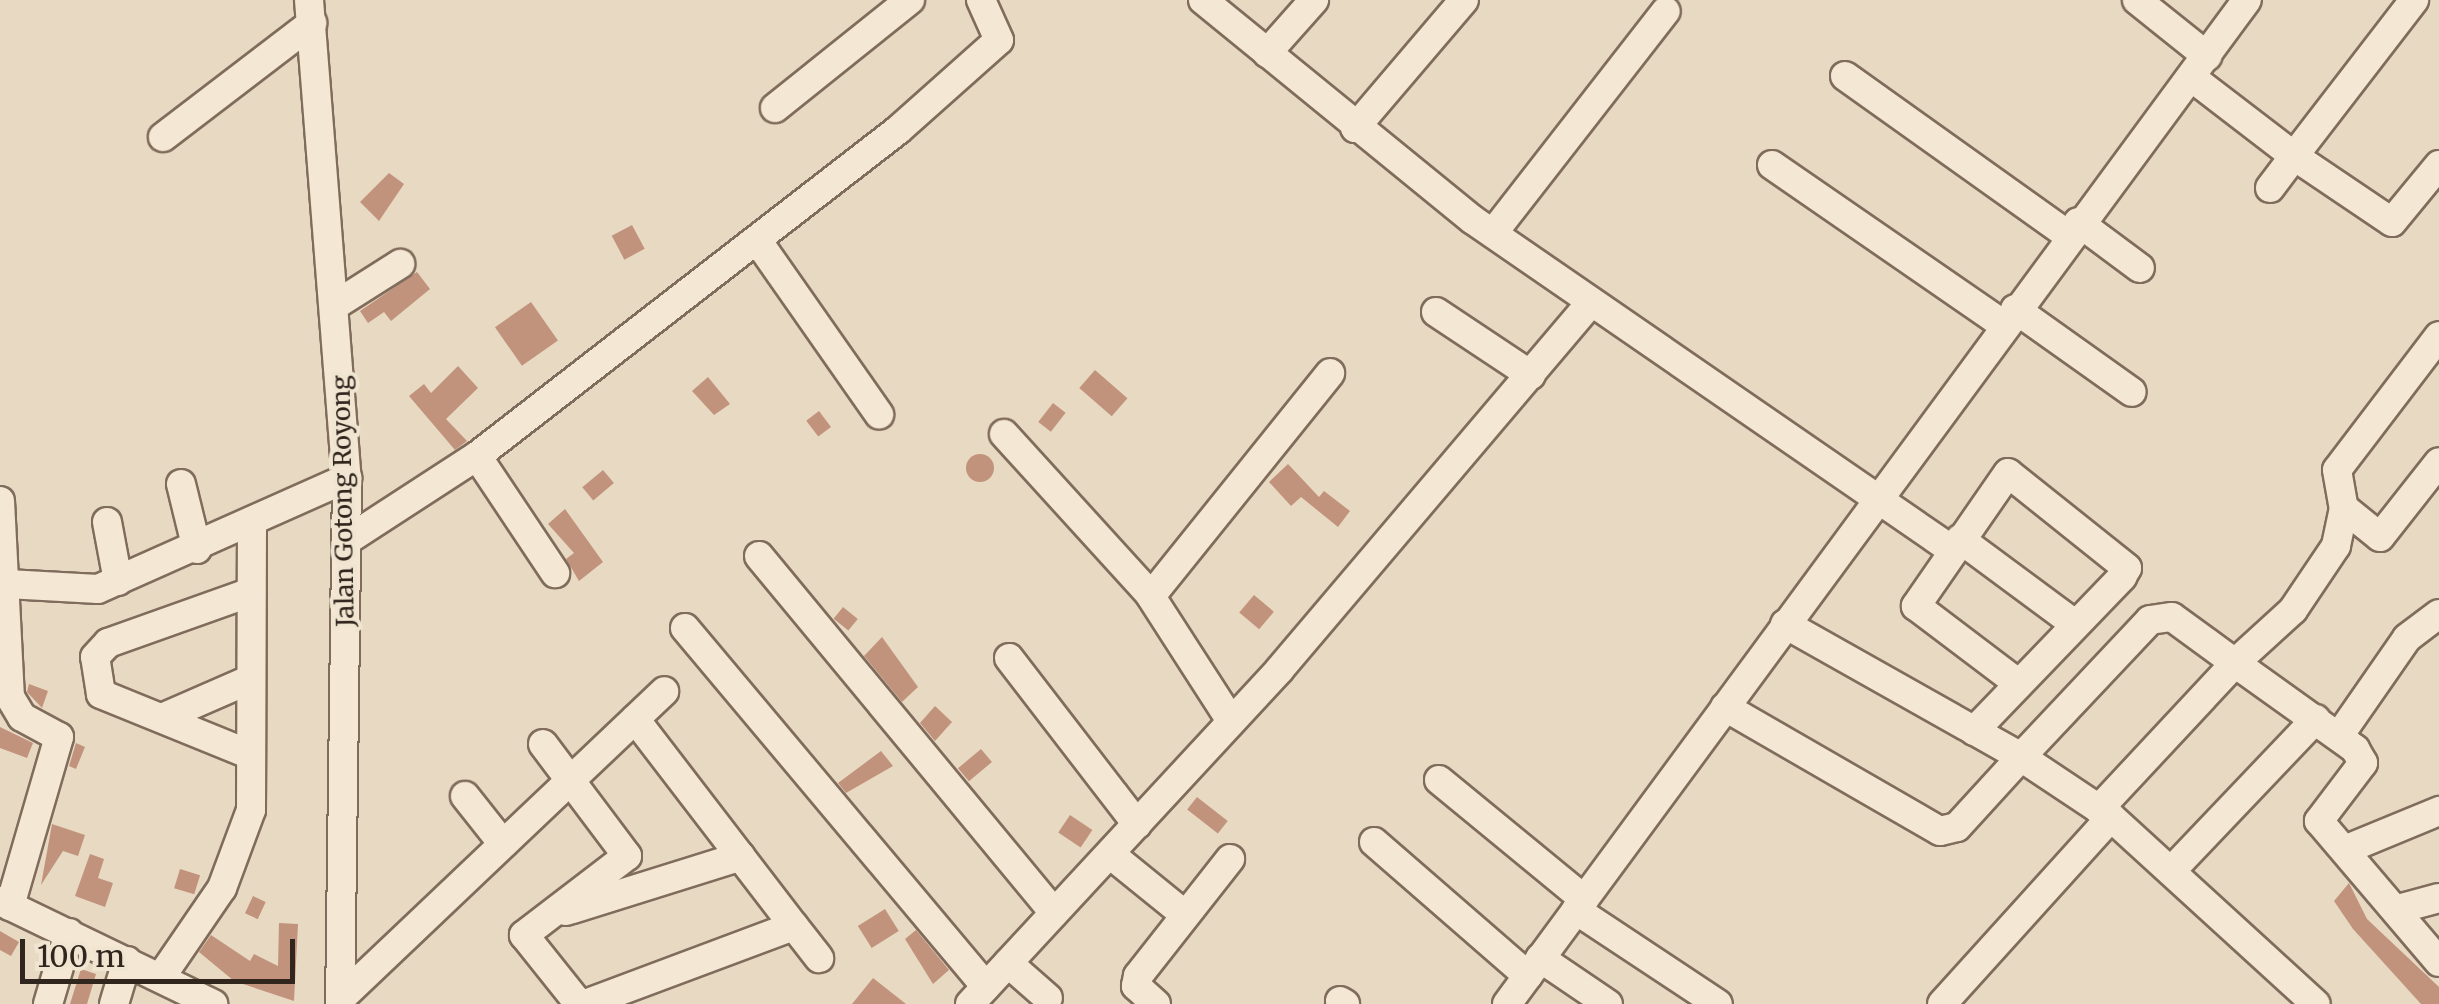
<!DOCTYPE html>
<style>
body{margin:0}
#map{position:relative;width:2439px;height:1004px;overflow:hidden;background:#e8d9c2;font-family:Merriweather,serif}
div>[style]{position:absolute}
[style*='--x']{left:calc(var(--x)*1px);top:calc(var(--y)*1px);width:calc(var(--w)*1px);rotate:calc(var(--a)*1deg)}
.building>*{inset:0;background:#c2937c;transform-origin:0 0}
.round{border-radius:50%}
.roads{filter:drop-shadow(2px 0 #806c5c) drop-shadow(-2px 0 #806c5c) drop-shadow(0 2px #806c5c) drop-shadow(0 -2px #806c5c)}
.minor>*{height:28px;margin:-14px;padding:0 14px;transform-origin:14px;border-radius:14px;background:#f4e8d4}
span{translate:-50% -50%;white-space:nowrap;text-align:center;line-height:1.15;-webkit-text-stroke:8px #f0e5d1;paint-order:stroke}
.street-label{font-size:25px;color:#31261e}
.scale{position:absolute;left:20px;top:939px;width:275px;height:45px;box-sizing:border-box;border:5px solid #31261e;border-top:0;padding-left:12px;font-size:30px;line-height:35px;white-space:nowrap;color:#31261e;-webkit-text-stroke:8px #f0e5d1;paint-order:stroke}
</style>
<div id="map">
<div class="building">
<i style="clip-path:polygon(389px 173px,404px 184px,379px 221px,360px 202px)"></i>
<i style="left:632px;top:225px;width:27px;height:23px;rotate:62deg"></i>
<i style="clip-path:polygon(417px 272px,430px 289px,391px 321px,384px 312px,368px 323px,360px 311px)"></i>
<i style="left:531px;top:302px;width:47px;height:44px;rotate:55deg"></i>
<i style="clip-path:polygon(458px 366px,478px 388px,446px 419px,467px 441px,455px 450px,409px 396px,424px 384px,431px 393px)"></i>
<i style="left:1095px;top:370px;width:43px;height:24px;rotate:41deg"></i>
<i style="clip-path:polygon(708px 377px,730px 404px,714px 415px,692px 391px)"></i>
<i style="left:1053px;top:403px;width:16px;height:24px;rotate:38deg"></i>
<i style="left:819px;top:411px;width:20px;height:16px;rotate:53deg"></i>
<i class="round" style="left:966px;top:454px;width:28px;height:28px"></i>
<i style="clip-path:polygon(1288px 464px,1319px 497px,1324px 491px,1350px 511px,1338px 527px,1301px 497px,1291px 506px,1269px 482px)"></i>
<i style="left:603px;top:470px;width:17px;height:27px;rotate:50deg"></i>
<i style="clip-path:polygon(565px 509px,603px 562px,579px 581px,566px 559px,574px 553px,548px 524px)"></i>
<i style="left:1254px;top:595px;width:26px;height:23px;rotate:40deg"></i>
<i style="left:843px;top:607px;width:19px;height:15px;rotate:39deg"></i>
<i style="clip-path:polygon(882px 637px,918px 687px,902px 702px,864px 656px)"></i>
<i style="clip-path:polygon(29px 684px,48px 691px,42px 708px,27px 692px)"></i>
<i style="clip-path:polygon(935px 706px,952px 722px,935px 741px,920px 723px)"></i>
<i style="clip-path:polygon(0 727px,33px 743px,27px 758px,0 748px)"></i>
<i style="clip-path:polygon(76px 743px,85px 747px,76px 769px,69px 766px)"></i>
<i style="left:981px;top:749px;width:17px;height:30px;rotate:50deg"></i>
<i style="clip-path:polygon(881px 751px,893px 766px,846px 793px,838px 783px)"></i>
<i style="left:1197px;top:797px;width:39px;height:16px;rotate:38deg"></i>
<i style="left:1070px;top:815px;width:27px;height:21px;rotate:34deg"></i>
<i style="clip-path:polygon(52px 824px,85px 835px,78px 856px,63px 851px,41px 885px)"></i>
<i style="clip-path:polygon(90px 854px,104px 859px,98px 878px,113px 883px,105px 907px,75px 896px)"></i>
<i style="left:180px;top:869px;width:21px;height:20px;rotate:17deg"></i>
<i style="clip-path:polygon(2349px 883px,2367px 919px,2439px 987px,2439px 1004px,2421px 1004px,2353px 929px,2334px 901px)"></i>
<i style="left:253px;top:896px;width:14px;height:19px;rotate:25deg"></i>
<i style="left:885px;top:909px;width:26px;height:32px;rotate:58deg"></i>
<i style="clip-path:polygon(279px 923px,298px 924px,294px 1001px,234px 981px,199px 952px,211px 935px,250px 961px,254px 954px,278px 966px)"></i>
<i style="clip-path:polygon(916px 930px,949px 970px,933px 984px,905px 939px)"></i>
<i style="clip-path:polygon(0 931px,19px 942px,11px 956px,0 950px)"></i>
<i style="clip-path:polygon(81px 969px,96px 974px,87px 1004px,70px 1004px)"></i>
<i style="clip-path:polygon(873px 978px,906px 1004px,852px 1004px)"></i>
</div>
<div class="roads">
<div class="minor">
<i style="--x:309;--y:0;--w:480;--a:85.5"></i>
<i style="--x:347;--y:478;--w:526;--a:90.76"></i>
<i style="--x:1203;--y:0;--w:348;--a:39.2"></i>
<i style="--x:1473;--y:220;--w:582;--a:34.56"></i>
<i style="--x:2137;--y:0;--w:90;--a:38.7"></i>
<i style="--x:1267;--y:53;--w:71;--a:-48.4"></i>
<i style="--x:1845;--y:76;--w:275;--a:35.5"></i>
<i style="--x:2191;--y:77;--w:130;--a:37.5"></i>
<i style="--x:2294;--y:156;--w:197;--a:-52.4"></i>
<i style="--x:775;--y:108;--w:173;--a:-38.7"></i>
<i style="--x:1355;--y:128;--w:168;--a:-49.6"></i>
<i style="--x:163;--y:137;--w:188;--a:-37.4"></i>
<i style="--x:1772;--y:165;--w:282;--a:34.6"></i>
<i style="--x:2270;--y:188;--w:40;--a:-53"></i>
<i style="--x:2294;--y:156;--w:118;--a:34"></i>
<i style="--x:2392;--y:222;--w:74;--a:-50.5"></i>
<i style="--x:2078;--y:222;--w:77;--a:36.6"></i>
<i style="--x:1493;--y:233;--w:281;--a:-52.1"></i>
<i style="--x:757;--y:240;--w:213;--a:55"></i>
<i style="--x:337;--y:304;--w:75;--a:-32.4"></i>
<i style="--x:2015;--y:309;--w:143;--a:35.4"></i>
<i style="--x:1436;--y:312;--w:114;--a:33.6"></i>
<i style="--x:2439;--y:336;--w:168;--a:127.3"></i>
<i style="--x:2337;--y:470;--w:39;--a:80"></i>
<i style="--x:2344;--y:508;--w:39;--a:102"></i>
<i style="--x:2336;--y:546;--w:77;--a:123.9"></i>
<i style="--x:2293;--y:610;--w:79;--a:137.6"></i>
<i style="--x:2235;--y:663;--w:148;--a:35.6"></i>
<i style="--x:2355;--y:749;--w:16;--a:60"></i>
<i style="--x:2363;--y:763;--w:73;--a:127.2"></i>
<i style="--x:2319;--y:821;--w:185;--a:49.6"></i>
<i style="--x:1004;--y:434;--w:214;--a:47.7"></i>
<i style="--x:1148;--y:592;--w:153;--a:57.2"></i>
<i style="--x:477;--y:456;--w:141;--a:56.3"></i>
<i style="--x:181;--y:484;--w:67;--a:76.2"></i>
<i style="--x:0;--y:501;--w:196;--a:87.1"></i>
<i style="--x:10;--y:697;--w:23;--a:59"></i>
<i style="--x:22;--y:717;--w:42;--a:28.4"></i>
<i style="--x:59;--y:737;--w:176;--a:106.2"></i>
<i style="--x:2344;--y:508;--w:46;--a:38.9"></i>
<i style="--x:2380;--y:537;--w:95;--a:-51.8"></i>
<i style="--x:107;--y:522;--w:60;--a:79.4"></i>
<i style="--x:1960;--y:539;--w:143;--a:36.5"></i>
<i style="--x:346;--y:541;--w:156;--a:-33"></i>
<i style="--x:477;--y:456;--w:532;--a:-37.75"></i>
<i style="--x:898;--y:130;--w:135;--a:-41.7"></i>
<i style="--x:999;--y:40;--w:44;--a:-114.2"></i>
<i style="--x:759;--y:556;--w:463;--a:50.4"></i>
<i style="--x:7;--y:584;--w:91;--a:3.1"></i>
<i style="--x:98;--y:589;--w:273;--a:-24"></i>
<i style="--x:1151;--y:596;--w:286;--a:-51.2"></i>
<i style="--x:1785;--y:624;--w:271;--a:29.4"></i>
<i style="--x:2021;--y:757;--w:188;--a:-46.7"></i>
<i style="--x:2150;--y:620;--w:22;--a:-8"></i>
<i style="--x:2172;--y:617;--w:78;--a:36.1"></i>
<i style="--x:2235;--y:663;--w:200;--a:133"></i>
<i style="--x:685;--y:628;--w:468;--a:50"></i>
<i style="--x:1009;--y:658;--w:210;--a:52.4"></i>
<i style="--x:1725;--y:707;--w:248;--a:30"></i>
<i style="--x:1940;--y:831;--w:17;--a:-13"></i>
<i style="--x:1957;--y:827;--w:95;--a:-47.6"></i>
<i style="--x:2021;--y:757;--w:108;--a:33.7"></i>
<i style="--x:164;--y:717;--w:95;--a:-23.6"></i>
<i style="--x:635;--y:719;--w:261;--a:52.5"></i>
<i style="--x:1974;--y:731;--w:214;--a:-46.1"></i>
<i style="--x:2122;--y:577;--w:10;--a:-61"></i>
<i style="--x:2127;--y:568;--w:152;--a:-141.4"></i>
<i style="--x:2008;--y:473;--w:162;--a:124.7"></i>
<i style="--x:1916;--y:606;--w:129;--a:37.1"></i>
<i style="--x:2339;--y:736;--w:119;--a:-55.2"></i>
<i style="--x:2407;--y:638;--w:40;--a:-37"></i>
<i style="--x:543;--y:744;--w:140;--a:53.1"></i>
<i style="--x:627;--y:856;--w:130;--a:142.5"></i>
<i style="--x:524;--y:935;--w:88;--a:51.4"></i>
<i style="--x:251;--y:755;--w:162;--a:-157.9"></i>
<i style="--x:101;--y:694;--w:37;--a:-99"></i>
<i style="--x:95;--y:657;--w:19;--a:-47"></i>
<i style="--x:108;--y:643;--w:152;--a:-19.6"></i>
<i style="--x:1439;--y:780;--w:188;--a:39.4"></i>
<i style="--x:465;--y:796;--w:61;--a:51.6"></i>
<i style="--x:1374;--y:842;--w:204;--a:41"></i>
<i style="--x:2347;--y:849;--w:100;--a:-22.4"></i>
<i style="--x:1110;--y:854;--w:95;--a:39"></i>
<i style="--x:2173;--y:869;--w:207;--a:-46.4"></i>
<i style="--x:0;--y:901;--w:237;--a:25.8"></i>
<i style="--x:2398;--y:909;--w:42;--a:-15"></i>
<i style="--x:1576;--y:910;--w:170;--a:33.5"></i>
<i style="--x:566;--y:911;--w:183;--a:-17.4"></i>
<i style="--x:1540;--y:958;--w:82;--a:34.1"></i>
<i style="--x:1008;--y:963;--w:53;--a:41.2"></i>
<i style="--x:161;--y:977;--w:108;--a:-55.6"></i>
<i style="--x:222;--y:888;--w:83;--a:-69.6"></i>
<i style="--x:251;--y:810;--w:285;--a:-89.8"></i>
<i style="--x:340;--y:999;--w:447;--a:-43.5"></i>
<i style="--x:1340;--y:1001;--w:6;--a:31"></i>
<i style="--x:48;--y:1004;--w:74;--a:-73.5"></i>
<i style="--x:114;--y:1004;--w:45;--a:-73.2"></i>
<i style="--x:585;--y:1004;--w:223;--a:-20.5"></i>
<i style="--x:794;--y:926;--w:41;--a:52"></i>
<i style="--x:970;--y:1004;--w:456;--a:-47.2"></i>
<i style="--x:1280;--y:669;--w:481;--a:-49.7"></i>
<i style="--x:1156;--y:1004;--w:27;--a:-138"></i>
<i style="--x:1136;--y:986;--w:10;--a:-79"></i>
<i style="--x:1138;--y:976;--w:149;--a:-51.8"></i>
<i style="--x:1507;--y:1004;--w:1247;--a:-53.61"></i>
<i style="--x:1942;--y:1004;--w:252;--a:-47.9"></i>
<i style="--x:2111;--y:817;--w:277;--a:42.4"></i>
</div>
</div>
<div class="street-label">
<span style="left:343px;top:501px;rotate:-91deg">Jalan Gotong Royong</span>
</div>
<div class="scale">100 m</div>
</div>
